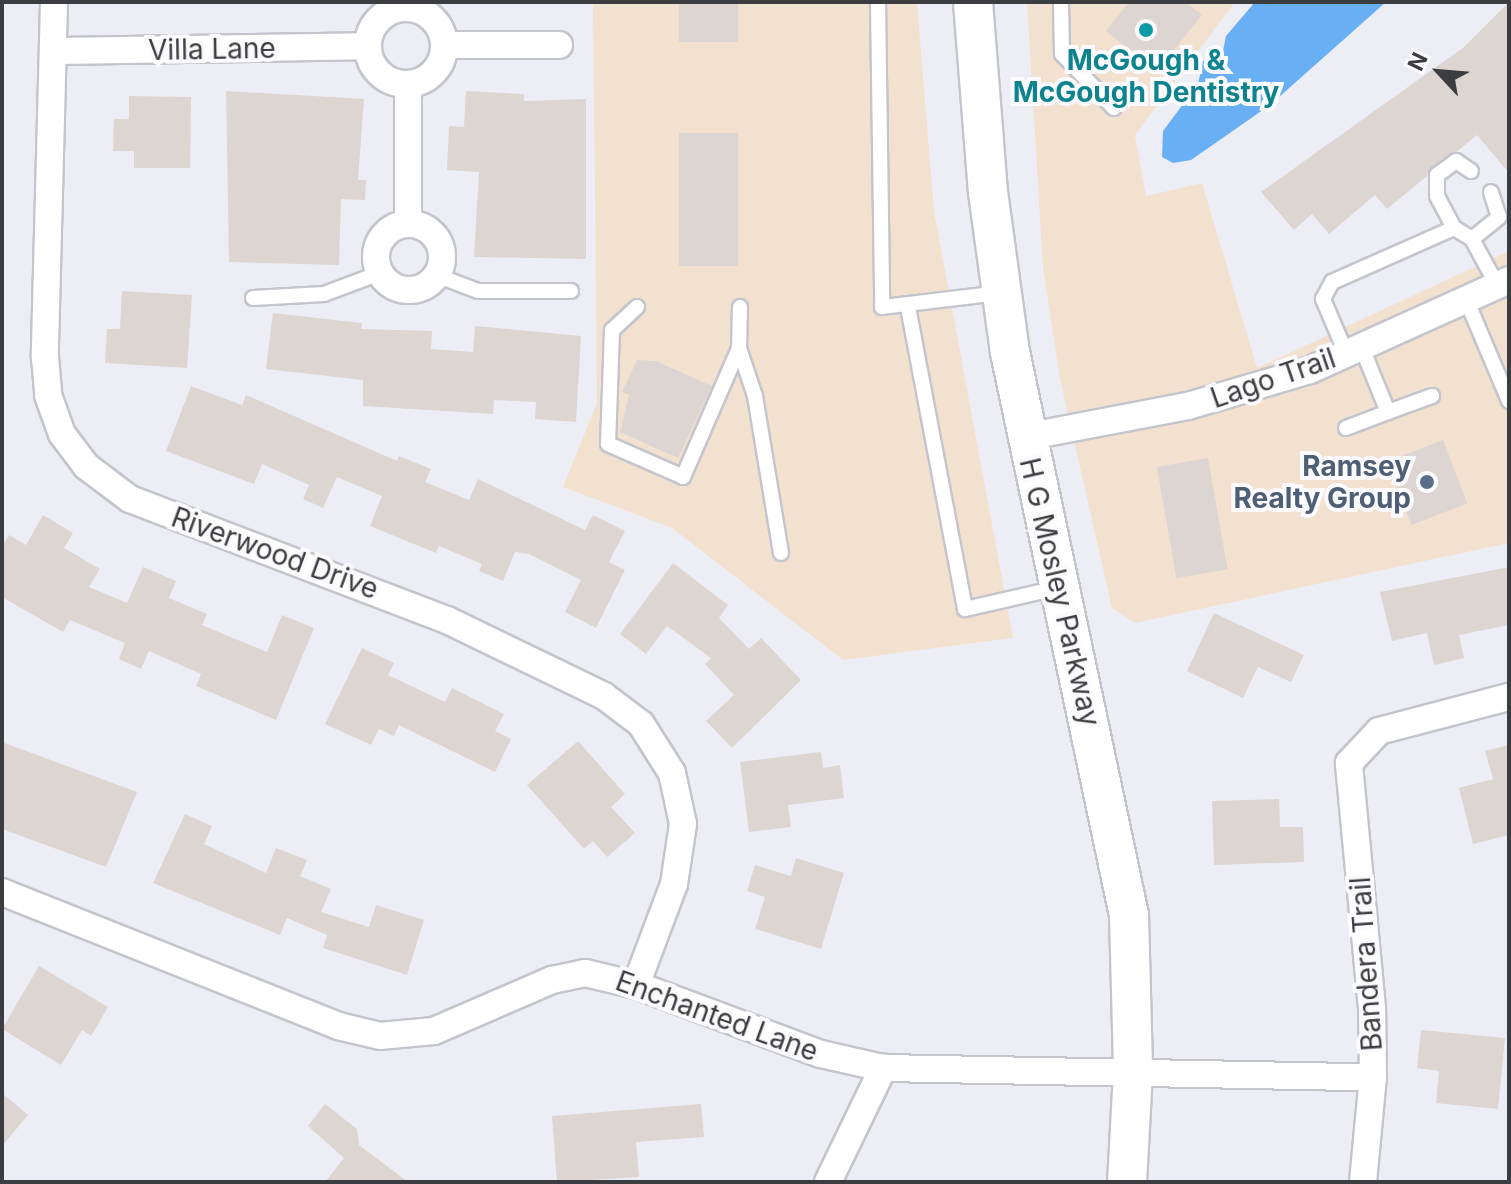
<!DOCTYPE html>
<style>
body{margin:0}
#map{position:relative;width:1511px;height:1184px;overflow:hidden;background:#edeef5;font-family:Inter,sans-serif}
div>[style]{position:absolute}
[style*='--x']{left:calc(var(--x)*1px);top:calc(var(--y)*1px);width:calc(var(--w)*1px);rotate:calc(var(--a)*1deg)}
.commercial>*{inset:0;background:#f3e1d0}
.water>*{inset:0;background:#68b0f3}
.building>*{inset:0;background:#ddd5d1;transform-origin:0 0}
.roads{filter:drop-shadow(2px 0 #c4c5cc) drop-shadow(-2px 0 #c4c5cc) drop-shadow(0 2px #c4c5cc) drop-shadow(0 -2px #c4c5cc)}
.lane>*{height:14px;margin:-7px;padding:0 7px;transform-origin:7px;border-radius:7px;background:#fff}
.street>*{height:26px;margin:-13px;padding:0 13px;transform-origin:13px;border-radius:13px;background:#fff}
.street>.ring{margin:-13px;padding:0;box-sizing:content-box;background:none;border:26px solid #fff;border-radius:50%}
.secondary>*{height:38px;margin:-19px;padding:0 19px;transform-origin:19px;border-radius:19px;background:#fff}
.dots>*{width:22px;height:22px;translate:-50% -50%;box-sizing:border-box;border:4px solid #fbfbff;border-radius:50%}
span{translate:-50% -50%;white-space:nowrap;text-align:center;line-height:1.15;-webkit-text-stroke:8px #fbfbff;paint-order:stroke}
.street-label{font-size:28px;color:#3c3d40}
.culture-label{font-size:28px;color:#0d838f;font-weight:700}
.service-label{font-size:28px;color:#4e5e75;font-weight:700}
.right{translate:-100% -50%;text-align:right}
.frame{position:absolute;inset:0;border:4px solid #3c3d40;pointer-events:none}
.north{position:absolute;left:1399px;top:32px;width:80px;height:80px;-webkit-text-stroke:6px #fbfbff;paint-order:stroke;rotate:296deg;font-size:22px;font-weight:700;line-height:32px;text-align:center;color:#3c3d40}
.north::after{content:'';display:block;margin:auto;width:28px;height:36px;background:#3c3d40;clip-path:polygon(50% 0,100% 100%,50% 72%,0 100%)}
</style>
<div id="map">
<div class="commercial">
<i style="clip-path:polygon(593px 2px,917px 2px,934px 211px,1013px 638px,843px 660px,672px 528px,563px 487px,597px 403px)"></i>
<i style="clip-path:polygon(1027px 2px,1235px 2px,1135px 135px,1146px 196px,1202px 183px,1257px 368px,1509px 251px,1509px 543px,1135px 623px,1112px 608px,1060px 379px,1043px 268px)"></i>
</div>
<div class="water">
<i style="clip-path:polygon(1255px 2px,1386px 2px,1270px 105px,1191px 160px,1173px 163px,1162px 157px,1163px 131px,1198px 84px,1203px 61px,1223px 51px,1226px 36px)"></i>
</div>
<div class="building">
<i style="left:679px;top:2px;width:59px;height:40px"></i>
<i style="clip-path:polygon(1129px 2px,1186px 2px,1202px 15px,1156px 72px,1106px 31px)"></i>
<i style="clip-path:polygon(1509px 2px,1509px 173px,1477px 135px,1387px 209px,1375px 195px,1329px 234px,1312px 214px,1294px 230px,1261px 192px,1464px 47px)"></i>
<i style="clip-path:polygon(226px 91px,364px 99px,358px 180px,366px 180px,365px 200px,341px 199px,339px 265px,229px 262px)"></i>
<i style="clip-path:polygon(466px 91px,524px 94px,524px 101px,586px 99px,586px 259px,474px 257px,479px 172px,447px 170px,449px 126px,464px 127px)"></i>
<i style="clip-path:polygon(129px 96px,191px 97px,190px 168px,134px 168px,134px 151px,113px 151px,114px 119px,129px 119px)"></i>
<i style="left:679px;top:133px;width:59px;height:133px"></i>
<i style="clip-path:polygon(122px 291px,192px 295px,187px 368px,105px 363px,107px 329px,120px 329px)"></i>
<i style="clip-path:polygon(273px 313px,362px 323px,361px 329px,432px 331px,431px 349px,473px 352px,475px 326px,581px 336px,576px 422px,535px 419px,536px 402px,494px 400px,493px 414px,363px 406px,363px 380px,266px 369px)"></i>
<i style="clip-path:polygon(637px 360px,656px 361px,712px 386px,678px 458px,620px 432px,629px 395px,622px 392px)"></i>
<i style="clip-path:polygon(191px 386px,242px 405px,246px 395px,397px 461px,399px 456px,431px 469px,425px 482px,469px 500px,478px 479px,585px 530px,593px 515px,625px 531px,609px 562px,625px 570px,596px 628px,565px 612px,581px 580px,529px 554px,515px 552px,503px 581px,479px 571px,482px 564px,439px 546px,436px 553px,370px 526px,382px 496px,337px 477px,323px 508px,303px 499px,309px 485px,262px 464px,254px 484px,166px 451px)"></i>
<i style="left:1443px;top:440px;width:68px;height:60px;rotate:69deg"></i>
<i style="left:1208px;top:458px;width:113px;height:52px;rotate:80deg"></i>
<i style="clip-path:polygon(43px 515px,73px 533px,64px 548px,100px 569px,89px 587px,127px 603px,143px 567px,176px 581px,169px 598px,207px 614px,202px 625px,267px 652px,282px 615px,314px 628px,276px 720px,196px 686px,201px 674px,149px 651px,141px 669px,119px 659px,125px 643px,70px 620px,63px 632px,2px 597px,2px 546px,9px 535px,26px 545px)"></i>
<i style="clip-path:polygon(673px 563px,728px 605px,719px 618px,749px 649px,761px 638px,801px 680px,732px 748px,706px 721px,734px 695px,705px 664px,711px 658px,667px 626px,646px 654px,620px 634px)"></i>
<i style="clip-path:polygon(1509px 567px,1509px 625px,1459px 635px,1464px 658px,1434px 665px,1427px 633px,1392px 641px,1380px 592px)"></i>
<i style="clip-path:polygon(1214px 613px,1304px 655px,1291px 682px,1258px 667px,1243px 698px,1187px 671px)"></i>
<i style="clip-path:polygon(362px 648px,394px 663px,388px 675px,445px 702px,452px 688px,504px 714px,495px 731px,511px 739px,495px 772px,399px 725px,394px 736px,379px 729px,371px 745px,325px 724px)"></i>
<i style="clip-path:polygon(578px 741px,625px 794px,611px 807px,635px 833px,607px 857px,593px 841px,584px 849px,527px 785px)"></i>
<i style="clip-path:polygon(2px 742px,137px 792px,106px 867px,2px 829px)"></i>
<i style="clip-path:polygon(1509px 745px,1509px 835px,1473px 844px,1459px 788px,1493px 779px,1485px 751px)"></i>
<i style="clip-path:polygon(821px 752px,823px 768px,840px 765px,844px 798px,788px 805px,791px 827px,749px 832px,740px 762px)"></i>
<i style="clip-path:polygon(1279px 799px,1280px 827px,1303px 827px,1304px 862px,1214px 865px,1212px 801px)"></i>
<i style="clip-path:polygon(185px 814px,212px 826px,204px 844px,266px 873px,276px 848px,307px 860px,300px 876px,331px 889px,321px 912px,369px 927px,376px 905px,424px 920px,407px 975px,323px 948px,327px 935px,287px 918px,280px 935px,153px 883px)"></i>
<i style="clip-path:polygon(796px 858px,844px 873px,821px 949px,755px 929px,765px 897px,747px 891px,755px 865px,791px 876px)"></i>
<i style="clip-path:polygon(39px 966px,108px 1007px,91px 1036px,82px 1030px,61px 1065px,2px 1029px)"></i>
<i style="clip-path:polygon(1421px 1030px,1505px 1038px,1498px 1109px,1436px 1103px,1439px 1071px,1417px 1068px)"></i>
<i style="clip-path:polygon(2px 1093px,28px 1115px,2px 1146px)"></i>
<i style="clip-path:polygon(325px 1104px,357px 1129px,359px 1145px,408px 1182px,325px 1182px,344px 1158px,308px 1126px)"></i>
<i style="clip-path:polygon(701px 1104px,704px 1137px,636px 1142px,639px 1177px,557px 1182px,552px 1116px)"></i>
</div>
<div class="roads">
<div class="lane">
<i style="--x:878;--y:2;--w:305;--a:89.2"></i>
<i style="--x:882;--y:307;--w:119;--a:-6.8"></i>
<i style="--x:1061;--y:2;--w:52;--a:88.9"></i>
<i style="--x:1062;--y:54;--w:75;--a:46.1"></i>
<i style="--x:1454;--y:228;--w:36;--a:-118"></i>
<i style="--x:1437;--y:196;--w:21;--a:-90"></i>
<i style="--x:1437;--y:175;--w:24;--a:-36"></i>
<i style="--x:1456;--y:161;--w:18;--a:34"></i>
<i style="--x:1472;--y:239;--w:35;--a:-39"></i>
<i style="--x:1499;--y:217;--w:26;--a:-108"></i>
<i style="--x:436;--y:275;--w:45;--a:20.9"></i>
<i style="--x:478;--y:291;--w:93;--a:0"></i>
<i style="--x:253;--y:298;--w:71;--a:-3.2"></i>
<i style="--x:324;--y:294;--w:60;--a:-20.6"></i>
<i style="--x:1466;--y:299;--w:111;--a:67.1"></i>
<i style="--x:637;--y:307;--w:34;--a:137"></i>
<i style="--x:612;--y:330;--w:114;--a:92"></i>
<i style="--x:608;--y:444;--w:82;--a:23.7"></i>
<i style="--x:683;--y:477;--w:141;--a:-66.5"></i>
<i style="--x:739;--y:348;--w:41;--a:-88.6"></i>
<i style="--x:908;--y:307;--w:307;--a:79.3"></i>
<i style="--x:965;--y:609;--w:94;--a:-12.9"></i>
<i style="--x:739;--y:348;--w:51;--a:71.6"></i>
<i style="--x:755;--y:396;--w:159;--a:80.6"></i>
<i style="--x:1346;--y:353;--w:59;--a:-113.1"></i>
<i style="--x:1323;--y:299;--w:19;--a:-62"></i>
<i style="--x:1332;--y:282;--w:133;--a:-23.9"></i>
<i style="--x:1454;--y:228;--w:21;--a:31"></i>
<i style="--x:1472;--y:239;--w:52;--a:61.5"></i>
<i style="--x:1388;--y:412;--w:47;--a:-20"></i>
<i style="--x:1346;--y:428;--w:45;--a:-20.9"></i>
<i style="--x:1388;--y:412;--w:71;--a:-112.2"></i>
</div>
<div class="street">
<i style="--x:54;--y:2;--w:355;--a:91.5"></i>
<i style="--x:45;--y:357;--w:38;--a:85"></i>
<i style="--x:48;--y:395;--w:41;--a:70.3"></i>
<i style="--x:62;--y:434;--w:40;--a:53"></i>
<i style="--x:86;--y:466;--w:55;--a:36.9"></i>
<i style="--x:130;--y:499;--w:339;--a:20.9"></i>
<i style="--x:447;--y:620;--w:174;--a:25.8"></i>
<i style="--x:604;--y:696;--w:46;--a:37.1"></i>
<i style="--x:641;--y:724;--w:58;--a:57.7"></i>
<i style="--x:672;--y:773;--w:52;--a:77.8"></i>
<i style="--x:683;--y:824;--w:61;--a:98.5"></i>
<i style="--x:674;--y:884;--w:108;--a:110.6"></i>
<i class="ring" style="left:368px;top:8px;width:50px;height:50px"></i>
<i style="--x:444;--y:45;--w:115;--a:0"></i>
<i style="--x:56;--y:51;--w:312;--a:-0.9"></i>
<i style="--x:408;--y:84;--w:140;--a:90"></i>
<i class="ring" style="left:376px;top:224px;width:40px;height:40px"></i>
<i style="--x:1025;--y:437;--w:166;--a:-10.8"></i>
<i style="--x:1188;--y:406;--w:127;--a:-16.4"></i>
<i style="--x:1310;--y:370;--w:218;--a:-24.3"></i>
<i style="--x:2;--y:892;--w:362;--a:21.7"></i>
<i style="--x:338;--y:1026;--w:43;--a:13.4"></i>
<i style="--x:380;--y:1036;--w:54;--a:-5.3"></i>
<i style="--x:434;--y:1031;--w:129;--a:-23.4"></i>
<i style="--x:552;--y:980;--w:34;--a:-12"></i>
<i style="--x:585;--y:973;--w:52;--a:13.2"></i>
<i style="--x:636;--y:985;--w:197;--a:20.5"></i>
<i style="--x:821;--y:1054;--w:64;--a:12.7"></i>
<i style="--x:883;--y:1068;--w:490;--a:1.1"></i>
<i style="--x:828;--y:1182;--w:127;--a:-64.2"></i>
<i style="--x:1363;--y:1182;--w:105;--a:-84.6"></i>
<i style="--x:1373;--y:1077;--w:69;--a:-90.8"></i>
<i style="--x:1372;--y:1008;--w:246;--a:-95.4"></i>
<i style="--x:1349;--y:763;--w:44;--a:-46.8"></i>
<i style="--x:1379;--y:731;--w:134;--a:-14.7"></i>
</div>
<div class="secondary">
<i style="--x:973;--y:2;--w:191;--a:85.5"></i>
<i style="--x:988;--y:192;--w:162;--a:82.2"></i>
<i style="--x:1010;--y:352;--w:575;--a:78.07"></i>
<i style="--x:1129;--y:915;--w:157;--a:88.5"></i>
<i style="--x:1133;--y:1072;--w:110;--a:93.1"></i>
</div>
</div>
<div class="dots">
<i style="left:1146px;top:30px;background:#0f9aa8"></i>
<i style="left:1427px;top:482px;background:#5c6f8a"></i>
</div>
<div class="street-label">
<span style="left:212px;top:49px;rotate:-1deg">Villa Lane</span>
<span style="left:1273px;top:378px;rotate:-19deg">Lago Trail</span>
<span style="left:275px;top:553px;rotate:20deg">Riverwood Drive</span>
<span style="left:1060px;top:592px;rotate:77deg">H G Mosley Parkway</span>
<span style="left:1366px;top:964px;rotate:-94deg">Bandera Trail</span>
<span style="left:717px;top:1016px;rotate:20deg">Enchanted Lane</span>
</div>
<div class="culture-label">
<span style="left:1146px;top:76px">McGough &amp;<br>McGough Dentistry</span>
</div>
<div class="service-label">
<span class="right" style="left:1411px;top:482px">Ramsey<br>Realty Group</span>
</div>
<div class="frame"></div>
<div class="north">N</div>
</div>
